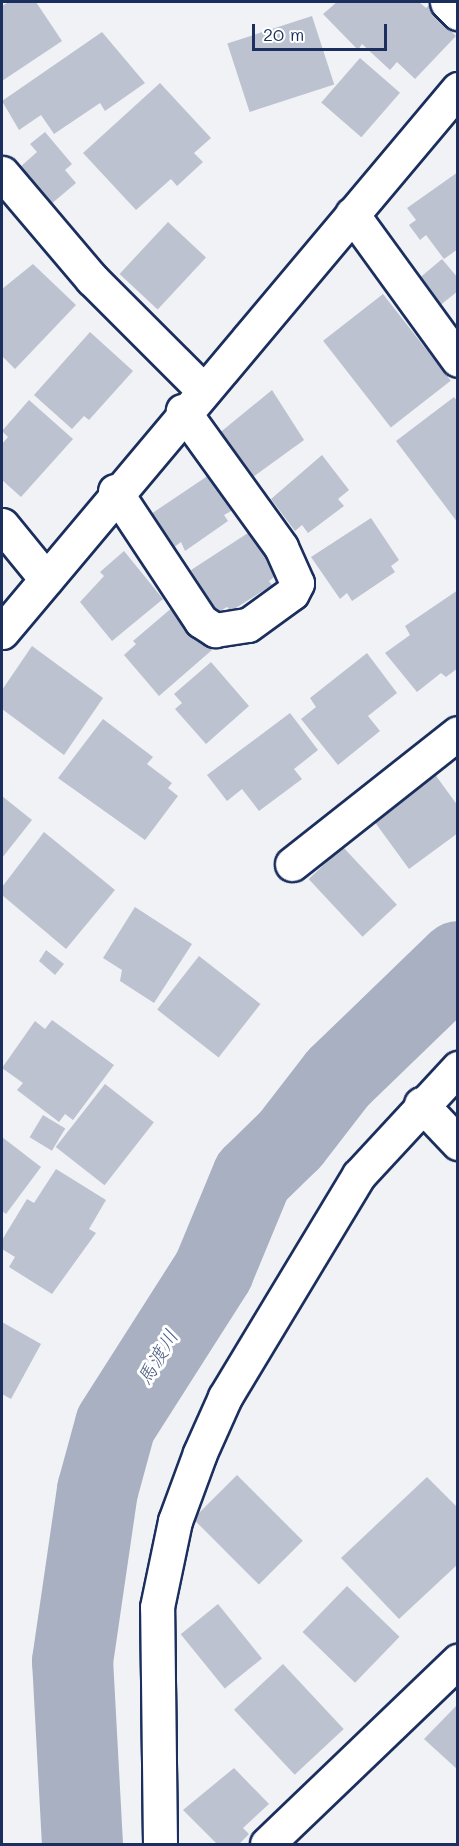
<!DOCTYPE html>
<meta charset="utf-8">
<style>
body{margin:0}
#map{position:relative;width:459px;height:1846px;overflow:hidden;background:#f1f2f5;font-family:Mali,"Klee One",sans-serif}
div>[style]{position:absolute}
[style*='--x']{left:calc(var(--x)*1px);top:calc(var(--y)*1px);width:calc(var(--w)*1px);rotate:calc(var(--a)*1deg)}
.river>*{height:81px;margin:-40.5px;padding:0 40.5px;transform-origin:40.5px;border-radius:40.5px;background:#a8b0c2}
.building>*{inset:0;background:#bcc2d0;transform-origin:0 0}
.roads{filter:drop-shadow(2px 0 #1b2f5e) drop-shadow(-2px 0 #1b2f5e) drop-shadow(0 2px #1b2f5e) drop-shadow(0 -2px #1b2f5e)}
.minor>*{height:33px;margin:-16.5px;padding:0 16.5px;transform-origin:16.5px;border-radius:16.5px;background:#fff}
span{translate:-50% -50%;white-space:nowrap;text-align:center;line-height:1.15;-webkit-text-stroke:6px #fff;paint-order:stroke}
.water-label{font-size:20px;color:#4c5c81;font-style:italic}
.frame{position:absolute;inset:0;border:3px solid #1b2f5e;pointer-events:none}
.scale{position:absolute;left:252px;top:24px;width:135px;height:27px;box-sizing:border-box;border:3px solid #1b2f5e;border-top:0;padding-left:8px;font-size:18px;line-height:21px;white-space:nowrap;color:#1b2f5e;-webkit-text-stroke:4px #fff;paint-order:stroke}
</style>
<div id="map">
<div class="river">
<i style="--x:82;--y:1844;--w:183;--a:-93.1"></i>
<i style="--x:72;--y:1661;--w:173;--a:-81.7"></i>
<i style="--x:97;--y:1490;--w:68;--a:-74.7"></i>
<i style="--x:115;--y:1424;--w:183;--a:-57.5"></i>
<i style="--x:213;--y:1270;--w:102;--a:-67.5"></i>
<i style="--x:252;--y:1176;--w:53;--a:-44.2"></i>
<i style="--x:290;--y:1139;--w:78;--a:-52.3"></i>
<i style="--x:338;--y:1077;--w:167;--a:-44"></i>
</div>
<div class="building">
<i style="clip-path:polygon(9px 2px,36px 2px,62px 41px,2px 81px,2px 6px)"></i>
<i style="clip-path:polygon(337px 2px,419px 2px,426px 8px,432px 2px,436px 16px,456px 36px,415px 79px,397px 62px,390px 70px,362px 44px,358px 50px,323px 14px)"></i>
<i style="left:312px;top:16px;width:72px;height:89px;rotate:72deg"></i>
<i style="clip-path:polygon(102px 32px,145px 83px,105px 111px,100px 103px,54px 134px,41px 115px,19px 130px,2px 101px)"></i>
<i style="left:360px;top:58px;width:53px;height:59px;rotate:41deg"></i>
<i style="clip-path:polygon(160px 83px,211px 138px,194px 153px,203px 162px,177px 186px,171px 179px,136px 210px,83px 153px)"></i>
<i style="clip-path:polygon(45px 132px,72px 164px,65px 170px,76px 183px,50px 205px,19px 168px,37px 152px,30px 144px)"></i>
<i style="clip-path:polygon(458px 172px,458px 249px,444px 259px,426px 235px,420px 240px,409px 225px,416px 220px,407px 208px)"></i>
<i style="left:168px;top:222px;width:52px;height:71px;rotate:43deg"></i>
<i style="clip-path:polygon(442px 259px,458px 278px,458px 291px,438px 307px,416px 281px)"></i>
<i style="clip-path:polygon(33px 264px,76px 305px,15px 369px,2px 356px,2px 289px)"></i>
<i style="left:383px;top:294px;width:110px;height:76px;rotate:52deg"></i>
<i style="clip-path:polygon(90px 332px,133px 371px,89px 420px,84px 416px,72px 429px,34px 395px)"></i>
<i style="clip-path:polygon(272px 390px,304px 440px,253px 477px,217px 435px)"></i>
<i style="clip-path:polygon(454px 397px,458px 402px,458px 523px,396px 441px)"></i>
<i style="clip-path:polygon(29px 400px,73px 439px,21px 497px,2px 480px,2px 444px,8px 437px,2px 431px)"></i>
<i style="clip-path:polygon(322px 455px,349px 490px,338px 499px,344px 506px,308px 533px,302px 525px,295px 531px,271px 499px)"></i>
<i style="clip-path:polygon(209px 475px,233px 510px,224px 515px,228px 521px,185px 551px,181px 542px,173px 548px,151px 514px)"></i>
<i style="clip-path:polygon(371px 518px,399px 560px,391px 566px,395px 572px,352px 601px,347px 593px,340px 599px,311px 557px)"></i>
<i style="clip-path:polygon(251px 531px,278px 574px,269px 581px,272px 585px,231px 611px,227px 607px,217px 613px,191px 570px)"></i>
<i style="clip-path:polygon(124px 551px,163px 599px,112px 641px,80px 602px,104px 576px,100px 572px)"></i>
<i style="clip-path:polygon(458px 590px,458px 668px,446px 677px,441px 673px,417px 692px,385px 653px,410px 635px,405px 626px)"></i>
<i style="clip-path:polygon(174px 606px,212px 650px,159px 696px,124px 655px,136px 644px,133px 641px)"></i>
<i style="clip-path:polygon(32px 646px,103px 698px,64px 755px,2px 709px,2px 690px)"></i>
<i style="clip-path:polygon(367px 653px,397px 693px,368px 716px,380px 731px,338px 765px,301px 719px,316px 707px,310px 698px)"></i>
<i style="clip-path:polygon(211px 662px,249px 706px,206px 744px,175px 709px,182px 703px,174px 694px)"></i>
<i style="clip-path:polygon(290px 713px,318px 750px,294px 769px,302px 779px,259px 811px,242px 789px,227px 801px,207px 775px)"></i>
<i style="clip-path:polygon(103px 719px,153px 757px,147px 764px,172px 783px,168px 788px,178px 796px,145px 840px,58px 778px)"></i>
<i style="clip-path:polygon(431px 769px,458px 806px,458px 833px,409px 869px,374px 821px,393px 807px,388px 801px)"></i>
<i style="clip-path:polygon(2px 796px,32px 820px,2px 858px)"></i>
<i style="clip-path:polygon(44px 832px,115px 890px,66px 949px,2px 895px,2px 887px)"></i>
<i style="left:343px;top:847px;width:79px;height:47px;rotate:47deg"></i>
<i style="clip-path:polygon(135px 907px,192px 944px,154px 1003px,120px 981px,122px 970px,103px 958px)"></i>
<i style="clip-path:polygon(46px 950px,64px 964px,55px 975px,39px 961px)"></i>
<i style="left:199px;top:956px;width:78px;height:68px;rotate:38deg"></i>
<i style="clip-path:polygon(52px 1020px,114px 1065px,73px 1120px,65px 1114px,59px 1122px,17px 1090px,23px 1083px,2px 1068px,35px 1021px,45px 1029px)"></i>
<i style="left:105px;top:1084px;width:62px;height:80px;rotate:38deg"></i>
<i style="left:43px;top:1115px;width:26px;height:26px;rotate:31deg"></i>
<i style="clip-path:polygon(2px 1137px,41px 1167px,6px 1214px,2px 1211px)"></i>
<i style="clip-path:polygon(56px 1169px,106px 1200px,89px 1229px,96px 1233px,52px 1294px,9px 1267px,15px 1257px,2px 1249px,2px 1240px,27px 1199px,34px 1203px)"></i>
<i style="clip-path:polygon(2px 1322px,41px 1344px,11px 1399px,2px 1394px)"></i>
<i style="left:237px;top:1475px;width:93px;height:62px;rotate:45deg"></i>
<i style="clip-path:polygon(427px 1477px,458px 1508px,458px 1564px,399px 1619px,341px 1558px)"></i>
<i style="left:347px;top:1586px;width:73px;height:64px;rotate:44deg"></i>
<i style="left:218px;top:1604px;width:70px;height:48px;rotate:51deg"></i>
<i style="left:283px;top:1664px;width:89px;height:67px;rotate:47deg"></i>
<i style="clip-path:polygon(458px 1704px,458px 1770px,424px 1739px)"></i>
<i style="clip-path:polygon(234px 1768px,269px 1804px,243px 1828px,249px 1834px,239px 1844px,217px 1844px,183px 1810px)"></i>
</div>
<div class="roads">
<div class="minor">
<i style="--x:447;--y:2;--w:16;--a:45"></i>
<i style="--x:2;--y:173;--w:139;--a:49.7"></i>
<i style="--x:92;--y:279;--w:158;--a:45"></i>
<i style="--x:352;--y:214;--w:180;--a:54"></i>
<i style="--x:115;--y:491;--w:156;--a:56.5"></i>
<i style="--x:201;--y:621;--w:17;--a:33"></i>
<i style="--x:215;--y:630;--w:33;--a:-9"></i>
<i style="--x:248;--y:625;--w:54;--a:-36"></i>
<i style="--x:292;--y:593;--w:11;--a:-63"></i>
<i style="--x:297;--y:583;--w:39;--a:-114"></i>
<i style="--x:281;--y:547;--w:168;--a:-125.8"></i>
<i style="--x:2;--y:525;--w:70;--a:50.8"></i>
<i style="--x:2;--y:632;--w:709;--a:-49.98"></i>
<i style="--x:292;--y:864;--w:211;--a:-38.3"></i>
<i style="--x:421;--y:1104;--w:54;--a:46.5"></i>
<i style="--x:160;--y:1844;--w:237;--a:-90.7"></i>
<i style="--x:157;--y:1607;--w:88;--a:-78.2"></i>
<i style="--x:175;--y:1521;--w:72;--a:-69.8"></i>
<i style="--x:200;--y:1453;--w:61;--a:-65.9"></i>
<i style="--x:225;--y:1397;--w:259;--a:-58.9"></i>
<i style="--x:359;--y:1175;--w:146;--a:-47.2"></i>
<i style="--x:267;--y:1844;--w:265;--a:-43.8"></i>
</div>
</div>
<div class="water-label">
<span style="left:157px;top:1357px;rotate:-59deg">馬渡川</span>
</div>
<div class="frame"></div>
<div class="scale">20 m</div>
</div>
